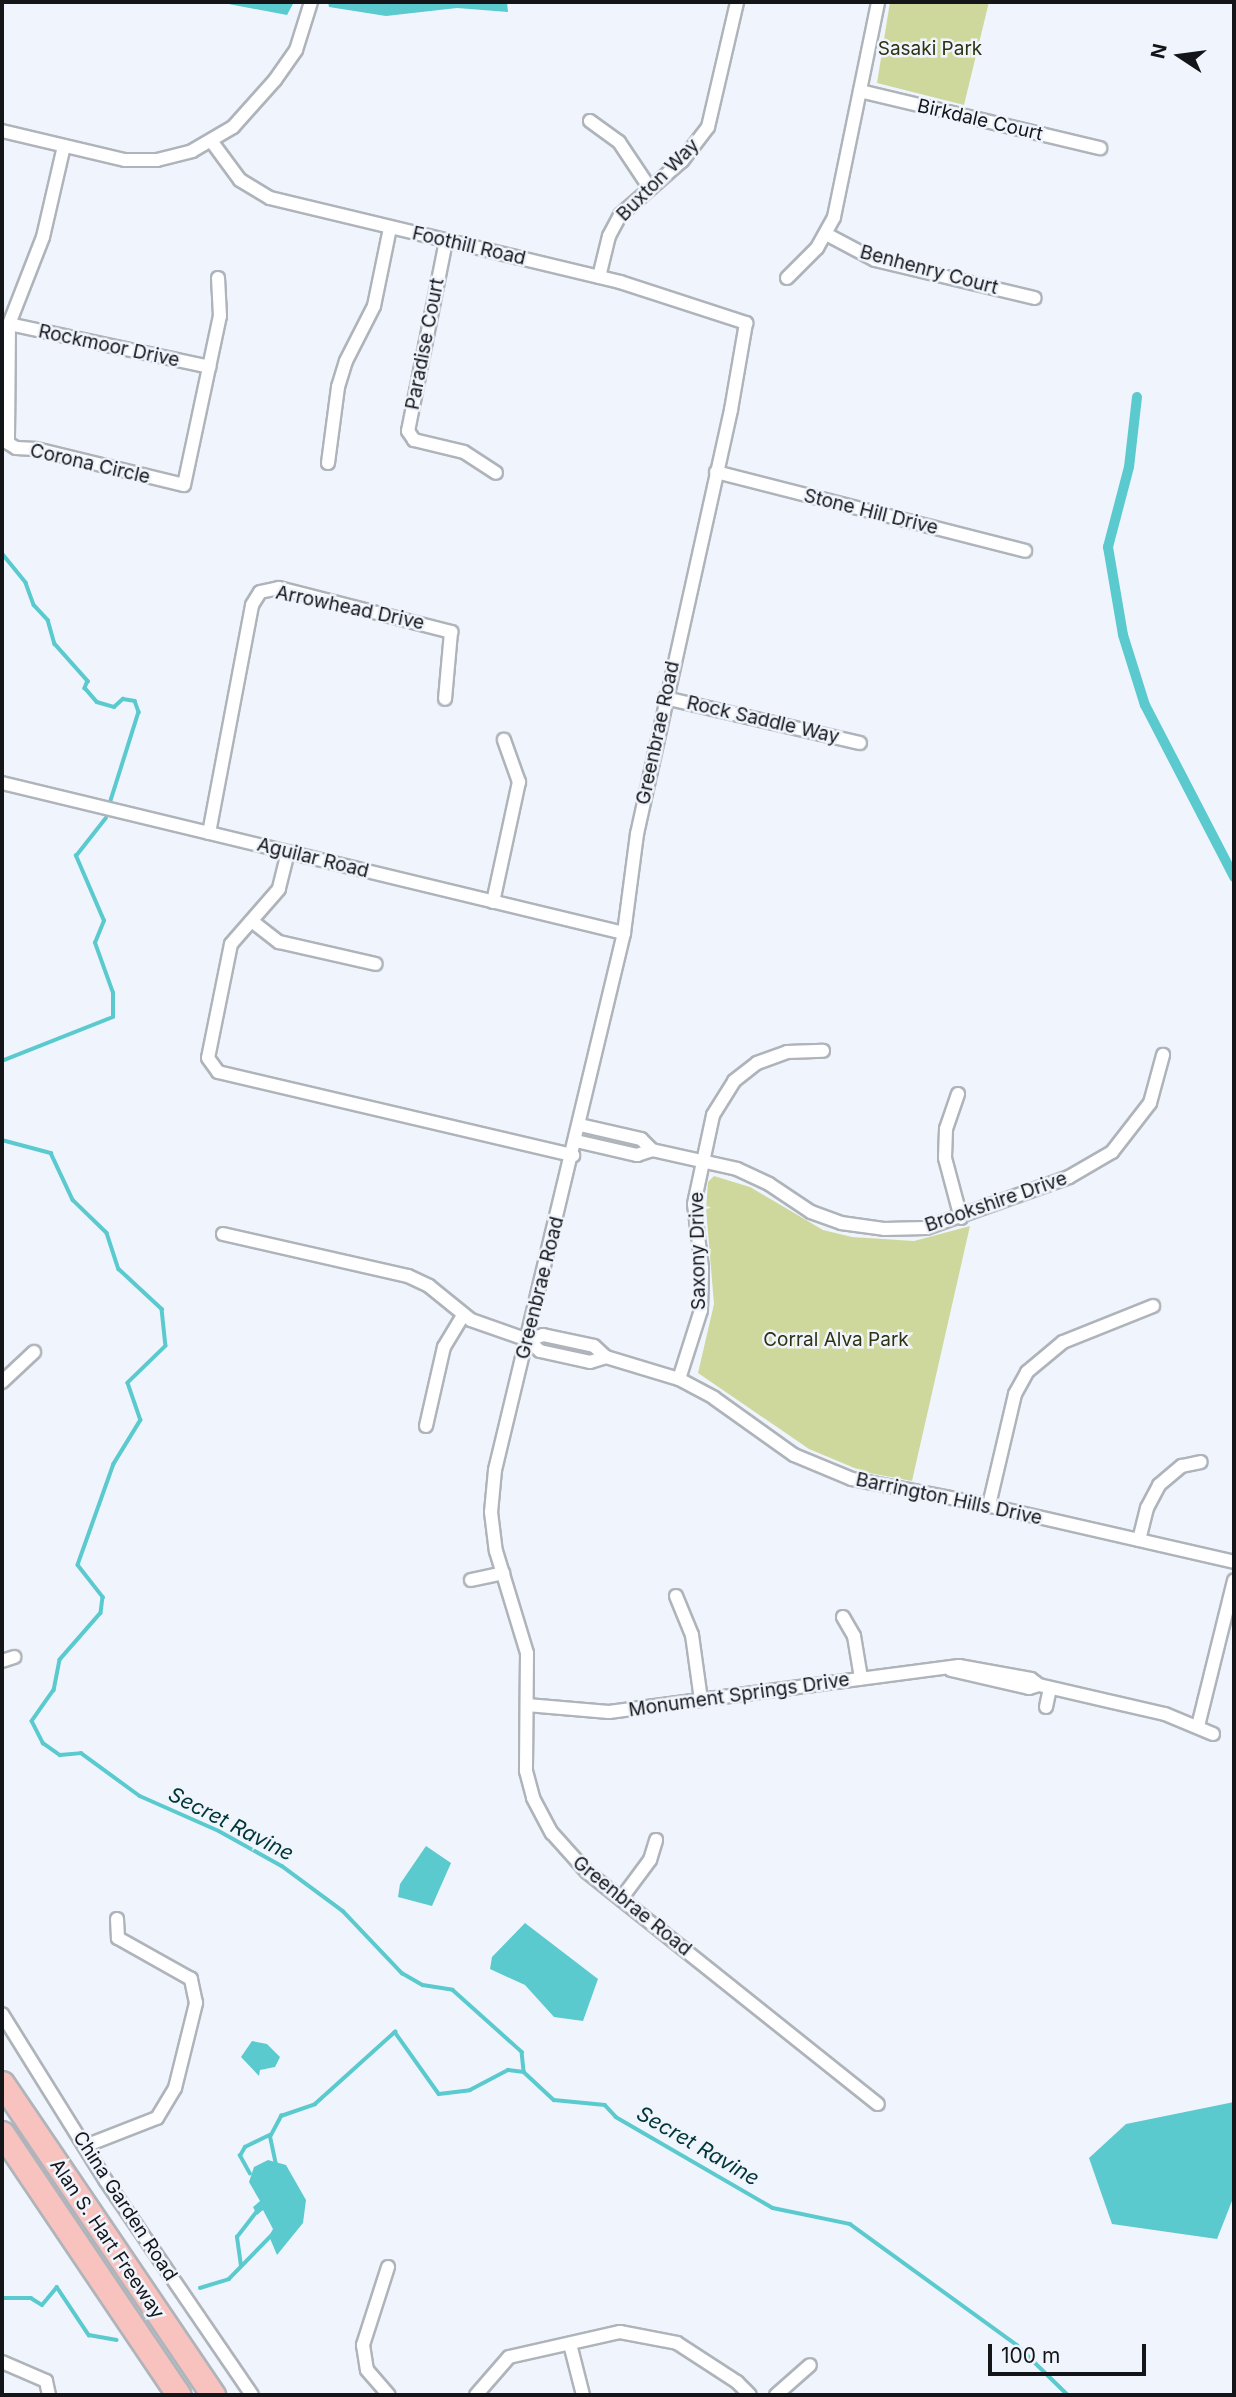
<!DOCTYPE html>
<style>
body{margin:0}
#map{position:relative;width:1236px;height:2397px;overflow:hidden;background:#f0f5fd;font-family:Inter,sans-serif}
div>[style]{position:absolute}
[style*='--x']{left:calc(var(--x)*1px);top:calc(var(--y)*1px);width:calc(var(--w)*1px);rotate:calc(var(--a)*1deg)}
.green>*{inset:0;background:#cfd89c}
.water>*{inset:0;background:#5bcace}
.stream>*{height:3.5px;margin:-1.75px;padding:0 1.75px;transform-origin:1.75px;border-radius:1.75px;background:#5bcace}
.canal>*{height:10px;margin:-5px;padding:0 5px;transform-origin:5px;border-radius:5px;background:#5bcace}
.roads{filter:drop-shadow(2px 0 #afb4bb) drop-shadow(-2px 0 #afb4bb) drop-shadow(0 2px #afb4bb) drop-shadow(0 -2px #afb4bb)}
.street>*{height:12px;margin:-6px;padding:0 6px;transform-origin:6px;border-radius:6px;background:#fff}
.highway>*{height:23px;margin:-11.5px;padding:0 11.5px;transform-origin:11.5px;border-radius:11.5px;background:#f8c2bf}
span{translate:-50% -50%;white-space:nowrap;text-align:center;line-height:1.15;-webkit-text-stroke:5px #f0f5fd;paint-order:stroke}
.park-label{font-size:19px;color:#2e3210}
.street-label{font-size:19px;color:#141518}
.water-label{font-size:21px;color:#003537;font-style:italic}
.frame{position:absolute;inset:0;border:4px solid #141518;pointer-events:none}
.north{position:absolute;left:1145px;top:21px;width:70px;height:70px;-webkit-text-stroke:5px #f0f5fd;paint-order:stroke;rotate:283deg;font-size:19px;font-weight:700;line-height:28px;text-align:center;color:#141518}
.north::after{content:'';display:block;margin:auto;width:24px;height:32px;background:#141518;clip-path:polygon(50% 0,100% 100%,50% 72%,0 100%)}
.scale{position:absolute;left:988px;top:2344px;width:158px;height:32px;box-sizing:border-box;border:4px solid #141518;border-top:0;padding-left:9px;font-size:21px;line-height:24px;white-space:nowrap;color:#141518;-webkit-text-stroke:5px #f0f5fd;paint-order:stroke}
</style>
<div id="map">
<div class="green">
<i style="clip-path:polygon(890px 2px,989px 2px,964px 105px,877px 83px)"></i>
<i style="clip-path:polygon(714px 1176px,750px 1187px,823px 1230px,852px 1237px,914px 1241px,970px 1226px,912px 1481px,864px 1472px,809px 1449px,698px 1373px,714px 1304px,706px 1209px,708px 1182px)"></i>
</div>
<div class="water">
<i style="clip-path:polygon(218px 2px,294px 2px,287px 15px)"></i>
<i style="clip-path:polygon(328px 2px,507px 2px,508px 12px,457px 8px,386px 16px,329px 7px)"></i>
<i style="clip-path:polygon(426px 1846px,451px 1863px,432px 1906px,398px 1897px,400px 1884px)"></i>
<i style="clip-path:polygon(525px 1923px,598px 1979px,583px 2021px,554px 2017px,525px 1985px,490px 1969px,492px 1957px)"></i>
<i style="clip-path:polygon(252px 2041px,267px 2044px,280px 2057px,275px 2067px,260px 2070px,259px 2076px,241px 2057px)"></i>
<i style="clip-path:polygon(1234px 2102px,1234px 2196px,1217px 2239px,1112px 2224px,1089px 2158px,1126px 2124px)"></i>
<i style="clip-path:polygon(268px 2160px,286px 2165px,306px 2200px,303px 2223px,277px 2255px,269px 2236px,273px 2229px,263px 2210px,257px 2215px,253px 2207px,260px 2201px,249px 2182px,254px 2167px)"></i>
</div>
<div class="stream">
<i style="--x:2;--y:553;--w:38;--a:51"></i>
<i style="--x:26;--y:583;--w:23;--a:70"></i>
<i style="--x:34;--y:605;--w:21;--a:47"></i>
<i style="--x:48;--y:620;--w:25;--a:74"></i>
<i style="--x:55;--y:644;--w:50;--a:48.3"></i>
<i style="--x:88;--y:681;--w:8;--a:113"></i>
<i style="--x:85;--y:688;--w:18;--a:49"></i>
<i style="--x:97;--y:702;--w:18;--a:16"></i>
<i style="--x:114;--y:707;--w:12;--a:-42"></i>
<i style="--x:123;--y:699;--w:12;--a:9"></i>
<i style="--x:135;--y:701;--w:12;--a:70"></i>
<i style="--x:139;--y:712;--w:96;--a:107.5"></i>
<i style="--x:2;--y:1061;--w:119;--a:-21.6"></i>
<i style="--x:113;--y:1017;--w:24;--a:-90"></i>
<i style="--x:113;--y:993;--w:53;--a:-109.8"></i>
<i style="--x:95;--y:943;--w:24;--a:-68"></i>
<i style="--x:104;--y:921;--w:71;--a:-113.3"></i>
<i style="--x:76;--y:856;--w:48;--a:-51.7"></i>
<i style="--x:2;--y:1140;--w:51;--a:14.9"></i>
<i style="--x:51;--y:1153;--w:52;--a:64.9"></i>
<i style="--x:73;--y:1200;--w:47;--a:44.1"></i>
<i style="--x:107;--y:1233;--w:38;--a:72"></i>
<i style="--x:119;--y:1269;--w:59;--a:42.9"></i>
<i style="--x:162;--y:1309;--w:37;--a:84"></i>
<i style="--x:166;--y:1346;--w:53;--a:135.8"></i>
<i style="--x:128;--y:1383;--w:39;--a:71"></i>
<i style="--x:141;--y:1420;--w:52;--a:121.5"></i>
<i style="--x:114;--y:1464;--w:107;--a:109.6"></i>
<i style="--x:78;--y:1565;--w:41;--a:52"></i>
<i style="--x:103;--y:1597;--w:16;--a:97"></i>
<i style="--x:101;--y:1613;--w:62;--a:131.1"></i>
<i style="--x:60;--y:1660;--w:31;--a:101"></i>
<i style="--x:54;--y:1690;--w:38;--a:125"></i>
<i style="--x:32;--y:1721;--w:25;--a:63"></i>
<i style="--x:43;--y:1743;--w:21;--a:35"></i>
<i style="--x:60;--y:1755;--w:21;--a:-5"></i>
<i style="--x:81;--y:1753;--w:73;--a:36.1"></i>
<i style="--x:140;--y:1796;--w:86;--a:23.9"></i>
<i style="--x:219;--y:1831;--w:72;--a:29.1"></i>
<i style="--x:282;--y:1866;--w:76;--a:36.4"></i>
<i style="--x:343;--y:1911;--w:86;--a:46.4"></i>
<i style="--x:402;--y:1973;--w:24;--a:30"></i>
<i style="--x:423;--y:1985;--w:30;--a:9"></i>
<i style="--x:453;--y:1990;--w:93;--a:41.9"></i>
<i style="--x:522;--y:2052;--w:20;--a:84"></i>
<i style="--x:524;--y:2072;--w:41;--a:43"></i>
<i style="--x:554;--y:2100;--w:51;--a:5.6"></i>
<i style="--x:605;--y:2105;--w:16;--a:47"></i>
<i style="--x:616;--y:2117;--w:181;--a:30.1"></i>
<i style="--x:773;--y:2208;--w:79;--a:11.7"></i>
<i style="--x:850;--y:2224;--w:206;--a:35.9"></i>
<i style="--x:1017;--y:2345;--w:71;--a:44.4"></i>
<i style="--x:276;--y:2165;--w:29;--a:-102"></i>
<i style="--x:270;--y:2137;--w:24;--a:-62"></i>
<i style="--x:281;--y:2116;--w:36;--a:-19"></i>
<i style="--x:315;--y:2104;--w:108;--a:-42"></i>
<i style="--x:395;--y:2032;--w:76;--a:54.6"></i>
<i style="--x:439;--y:2094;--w:31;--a:-7"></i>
<i style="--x:470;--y:2090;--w:43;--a:-27.8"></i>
<i style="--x:508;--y:2070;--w:16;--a:7"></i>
<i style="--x:250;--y:2174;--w:21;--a:-119"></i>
<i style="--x:240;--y:2156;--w:10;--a:-61"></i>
<i style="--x:245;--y:2147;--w:28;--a:-26"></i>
<i style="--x:241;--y:2266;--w:29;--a:-98"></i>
<i style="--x:237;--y:2237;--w:31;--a:-52"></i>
<i style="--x:200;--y:2288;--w:30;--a:-17"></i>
<i style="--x:229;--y:2279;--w:62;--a:-45.7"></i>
<i style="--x:2;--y:2298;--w:29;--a:0"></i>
<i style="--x:31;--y:2298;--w:13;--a:32"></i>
<i style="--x:42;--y:2305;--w:23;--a:-50"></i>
<i style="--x:57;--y:2287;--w:58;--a:56.3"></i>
<i style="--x:89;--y:2335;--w:28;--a:10"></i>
</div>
<div class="canal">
<i style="--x:1137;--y:397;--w:70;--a:96.5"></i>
<i style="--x:1129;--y:467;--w:83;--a:104.7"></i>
<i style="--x:1108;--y:547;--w:89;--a:80.3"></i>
<i style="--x:1123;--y:635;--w:73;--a:72.6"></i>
<i style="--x:1145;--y:705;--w:194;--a:62.6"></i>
</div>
<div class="roads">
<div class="street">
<i style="--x:860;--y:91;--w:247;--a:13.4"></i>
<i style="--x:590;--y:121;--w:36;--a:36"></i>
<i style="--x:619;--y:142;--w:54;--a:56.3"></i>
<i style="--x:2;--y:131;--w:126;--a:13.3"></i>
<i style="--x:125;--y:160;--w:32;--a:0"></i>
<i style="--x:157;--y:160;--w:36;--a:-14"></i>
<i style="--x:192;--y:151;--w:48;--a:-30.3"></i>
<i style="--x:233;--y:127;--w:63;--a:-48.2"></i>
<i style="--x:275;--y:80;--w:37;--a:-55"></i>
<i style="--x:296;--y:50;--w:50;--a:-72.6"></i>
<i style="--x:212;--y:142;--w:47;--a:53.6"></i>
<i style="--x:240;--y:180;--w:35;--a:31"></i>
<i style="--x:270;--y:198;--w:360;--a:13.5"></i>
<i style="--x:620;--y:282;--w:133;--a:18"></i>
<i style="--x:746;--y:323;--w:88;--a:99.8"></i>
<i style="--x:731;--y:410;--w:434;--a:102.5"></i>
<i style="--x:637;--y:834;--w:100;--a:97.5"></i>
<i style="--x:624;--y:933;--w:552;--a:103.51"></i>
<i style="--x:495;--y:1470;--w:42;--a:95.4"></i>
<i style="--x:491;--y:1512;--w:39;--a:83"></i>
<i style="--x:496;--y:1551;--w:107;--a:73.1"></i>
<i style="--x:527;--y:1653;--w:118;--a:90.5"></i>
<i style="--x:526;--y:1771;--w:28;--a:75"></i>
<i style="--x:533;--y:1798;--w:40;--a:62"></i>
<i style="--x:552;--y:1833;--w:52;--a:48.1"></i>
<i style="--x:587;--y:1872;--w:372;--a:38.6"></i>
<i style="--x:64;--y:146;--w:93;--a:103"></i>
<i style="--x:43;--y:237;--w:93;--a:111.3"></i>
<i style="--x:9;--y:324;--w:119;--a:90.5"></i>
<i style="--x:8;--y:443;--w:9;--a:32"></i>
<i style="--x:16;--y:448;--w:20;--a:3"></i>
<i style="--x:36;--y:449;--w:152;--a:13.7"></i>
<i style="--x:184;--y:485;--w:173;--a:-78"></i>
<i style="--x:220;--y:316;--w:38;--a:-93"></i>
<i style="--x:826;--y:234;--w:55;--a:28"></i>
<i style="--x:875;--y:260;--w:164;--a:13.4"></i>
<i style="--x:446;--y:241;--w:194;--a:101.3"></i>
<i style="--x:408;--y:431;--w:11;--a:56"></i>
<i style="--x:414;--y:440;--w:51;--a:13.5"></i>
<i style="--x:464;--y:452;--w:38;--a:33"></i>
<i style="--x:599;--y:277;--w:42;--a:-76.3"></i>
<i style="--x:609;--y:236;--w:24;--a:-62"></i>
<i style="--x:620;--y:215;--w:82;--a:-41.1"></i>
<i style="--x:682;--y:161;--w:43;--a:-52.6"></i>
<i style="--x:708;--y:127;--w:128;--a:-76.9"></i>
<i style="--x:787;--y:278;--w:42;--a:-45"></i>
<i style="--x:817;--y:248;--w:35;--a:-61"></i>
<i style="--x:834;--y:217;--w:219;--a:-78.4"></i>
<i style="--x:9;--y:324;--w:205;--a:12.1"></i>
<i style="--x:328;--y:463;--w:77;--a:-82.5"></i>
<i style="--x:338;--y:387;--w:27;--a:-73"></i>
<i style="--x:346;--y:361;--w:62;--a:-63"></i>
<i style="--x:374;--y:306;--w:80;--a:-78.4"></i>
<i style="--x:716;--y:472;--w:319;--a:14.3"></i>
<i style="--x:665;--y:698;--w:200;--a:13"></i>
<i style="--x:2;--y:783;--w:640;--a:13.56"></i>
<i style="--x:209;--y:833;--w:232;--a:-79.3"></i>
<i style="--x:252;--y:605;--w:15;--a:-58"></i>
<i style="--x:260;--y:592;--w:19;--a:-12"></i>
<i style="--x:279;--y:588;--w:178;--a:14.3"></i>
<i style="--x:451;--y:632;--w:67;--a:95.1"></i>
<i style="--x:288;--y:852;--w:38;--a:104"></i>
<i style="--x:279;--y:889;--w:73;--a:131.1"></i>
<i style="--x:231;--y:944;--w:116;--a:101.4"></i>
<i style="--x:208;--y:1058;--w:17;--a:54"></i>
<i style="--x:218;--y:1072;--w:365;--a:13.2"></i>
<i style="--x:493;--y:902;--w:123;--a:-77.8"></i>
<i style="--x:519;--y:782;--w:45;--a:-109.7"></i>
<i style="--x:253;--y:922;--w:33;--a:38"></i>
<i style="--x:279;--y:942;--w:99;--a:12.8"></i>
<i style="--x:958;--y:1094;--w:37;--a:109"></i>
<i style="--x:946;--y:1129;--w:29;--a:92"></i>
<i style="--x:945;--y:1158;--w:62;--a:75.1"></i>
<i style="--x:580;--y:1125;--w:63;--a:12.9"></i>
<i style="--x:641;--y:1139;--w:16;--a:45"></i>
<i style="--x:576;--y:1141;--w:63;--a:12.9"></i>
<i style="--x:637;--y:1155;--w:16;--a:-18"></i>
<i style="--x:652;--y:1150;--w:87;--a:12.6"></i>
<i style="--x:737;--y:1169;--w:35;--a:25"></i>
<i style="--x:769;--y:1184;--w:50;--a:33.7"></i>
<i style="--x:811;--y:1212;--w:32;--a:20"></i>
<i style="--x:841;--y:1223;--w:43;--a:7.9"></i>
<i style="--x:884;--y:1229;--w:42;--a:-1.4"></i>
<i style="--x:926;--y:1228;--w:152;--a:-19.6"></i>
<i style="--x:1069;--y:1177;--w:50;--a:-30.2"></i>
<i style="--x:1112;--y:1152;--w:62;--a:-52.2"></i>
<i style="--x:1150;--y:1103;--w:50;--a:-74.8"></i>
<i style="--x:223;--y:1234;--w:190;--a:12.8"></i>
<i style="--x:408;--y:1276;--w:23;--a:25"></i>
<i style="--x:429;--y:1286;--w:54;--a:39"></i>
<i style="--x:471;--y:1320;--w:60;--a:19.3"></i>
<i style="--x:528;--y:1340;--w:16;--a:43"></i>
<i style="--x:540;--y:1351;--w:51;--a:12.4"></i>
<i style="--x:590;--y:1362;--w:17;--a:-17"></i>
<i style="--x:528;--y:1340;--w:16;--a:-18"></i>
<i style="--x:543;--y:1335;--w:52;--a:12.2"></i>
<i style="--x:594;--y:1346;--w:16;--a:43"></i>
<i style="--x:606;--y:1357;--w:76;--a:16.8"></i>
<i style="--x:679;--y:1379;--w:40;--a:28"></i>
<i style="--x:714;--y:1398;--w:98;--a:35.5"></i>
<i style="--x:794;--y:1455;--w:63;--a:22.5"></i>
<i style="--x:852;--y:1479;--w:127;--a:10.9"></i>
<i style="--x:977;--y:1503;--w:264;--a:12.9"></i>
<i style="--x:679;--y:1379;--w:72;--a:-72.3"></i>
<i style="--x:701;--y:1310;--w:42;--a:-88.6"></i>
<i style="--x:702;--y:1268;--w:64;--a:-97.1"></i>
<i style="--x:694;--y:1204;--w:91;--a:-77.9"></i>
<i style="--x:713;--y:1115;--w:40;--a:-58"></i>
<i style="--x:734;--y:1081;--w:29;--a:-38"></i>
<i style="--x:757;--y:1063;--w:32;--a:-20"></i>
<i style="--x:787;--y:1052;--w:36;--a:-2"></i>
<i style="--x:2;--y:1382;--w:44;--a:-43.2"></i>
<i style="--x:426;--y:1426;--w:81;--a:-77.2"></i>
<i style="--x:444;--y:1347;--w:37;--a:-59"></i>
<i style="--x:989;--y:1505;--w:114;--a:-76.8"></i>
<i style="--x:1015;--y:1394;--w:25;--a:-61"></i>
<i style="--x:1027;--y:1372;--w:47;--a:-39.8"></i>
<i style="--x:1063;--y:1342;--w:97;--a:-21.8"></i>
<i style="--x:1139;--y:1540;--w:33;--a:-76"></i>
<i style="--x:1147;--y:1508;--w:26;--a:-62"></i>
<i style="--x:1159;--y:1485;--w:30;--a:-40"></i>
<i style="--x:1182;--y:1466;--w:19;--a:-12"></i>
<i style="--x:471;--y:1580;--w:33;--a:-12"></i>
<i style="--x:676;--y:1596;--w:42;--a:67.7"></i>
<i style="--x:692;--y:1635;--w:66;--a:82.1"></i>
<i style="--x:843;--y:1617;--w:22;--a:60"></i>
<i style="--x:854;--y:1636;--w:43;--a:80.5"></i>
<i style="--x:2;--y:1661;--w:13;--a:-18"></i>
<i style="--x:951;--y:1670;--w:80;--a:13"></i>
<i style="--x:1029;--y:1688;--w:10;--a:-17"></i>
<i style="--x:527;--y:1705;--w:82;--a:4.9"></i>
<i style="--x:609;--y:1712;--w:353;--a:-7.5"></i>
<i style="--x:959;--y:1666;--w:73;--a:10.2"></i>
<i style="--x:1031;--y:1679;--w:10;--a:37"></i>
<i style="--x:1039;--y:1685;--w:129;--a:13"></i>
<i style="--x:1165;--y:1714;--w:52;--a:22.6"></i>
<i style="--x:1046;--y:1707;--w:19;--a:-78"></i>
<i style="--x:1198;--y:1726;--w:150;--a:-76.1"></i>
<i style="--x:621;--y:1899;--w:49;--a:-53.4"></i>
<i style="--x:650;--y:1860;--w:21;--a:-73"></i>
<i style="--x:2;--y:2014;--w:197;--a:58.1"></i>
<i style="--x:106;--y:2181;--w:259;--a:55.7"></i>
<i style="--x:85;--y:2146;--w:77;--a:-21.3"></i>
<i style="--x:157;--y:2118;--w:35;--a:-59"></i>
<i style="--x:175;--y:2088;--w:88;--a:-76.1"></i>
<i style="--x:196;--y:2003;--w:25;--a:-102"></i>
<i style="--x:191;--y:1979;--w:84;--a:-150.7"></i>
<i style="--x:118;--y:1938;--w:19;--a:-93"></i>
<i style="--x:388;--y:2267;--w:82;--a:107.8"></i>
<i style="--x:363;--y:2345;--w:25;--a:81"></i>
<i style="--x:367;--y:2370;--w:33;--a:49"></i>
<i style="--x:570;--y:2344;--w:53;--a:75.7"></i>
<i style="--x:2;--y:2362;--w:48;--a:23.4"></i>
<i style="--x:46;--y:2381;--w:14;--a:78"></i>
<i style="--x:476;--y:2395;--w:50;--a:-49"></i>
<i style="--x:509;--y:2357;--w:114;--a:-12.7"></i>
<i style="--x:620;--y:2332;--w:58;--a:10.9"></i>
<i style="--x:677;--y:2343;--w:72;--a:33"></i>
<i style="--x:737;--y:2382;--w:18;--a:45"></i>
<i style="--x:776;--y:2395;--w:45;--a:-41.4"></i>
</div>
<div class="highway">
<i style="--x:2;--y:2083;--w:377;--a:55.9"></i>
<i style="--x:2;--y:2133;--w:316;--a:56"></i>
</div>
</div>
<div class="park-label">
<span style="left:930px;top:49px">Sasaki Park</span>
<span style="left:836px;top:1340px">Corral Alva Park</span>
</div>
<div class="street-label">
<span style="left:980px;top:120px;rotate:13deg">Birkdale Court</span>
<span style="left:658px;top:180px;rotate:-45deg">Buxton Way</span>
<span style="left:469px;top:246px;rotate:13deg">Foothill Road</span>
<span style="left:929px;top:270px;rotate:15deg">Benhenry Court</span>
<span style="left:425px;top:344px;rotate:-79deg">Paradise Court</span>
<span style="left:109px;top:346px;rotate:12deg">Rockmoor Drive</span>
<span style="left:90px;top:464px;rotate:13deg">Corona Circle</span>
<span style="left:871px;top:512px;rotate:14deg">Stone Hill Drive</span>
<span style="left:350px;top:608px;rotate:12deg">Arrowhead Drive</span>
<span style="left:763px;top:720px;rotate:13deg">Rock Saddle Way</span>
<span style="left:658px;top:733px;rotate:-78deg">Greenbrae Road</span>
<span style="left:313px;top:858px;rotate:14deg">Aguilar Road</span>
<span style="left:996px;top:1202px;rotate:-19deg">Brookshire Drive</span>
<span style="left:698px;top:1251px;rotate:-91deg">Saxony Drive</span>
<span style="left:540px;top:1288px;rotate:-76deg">Greenbrae Road</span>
<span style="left:949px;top:1499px;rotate:12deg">Barrington Hills Drive</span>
<span style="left:739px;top:1695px;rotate:-8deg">Monument Springs Drive</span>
<span style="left:632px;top:1906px;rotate:39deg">Greenbrae Road</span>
<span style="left:125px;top:2206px;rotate:57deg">China Garden Road</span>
<span style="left:107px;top:2239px;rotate:56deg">Alan S. Hart Freeway</span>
</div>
<div class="water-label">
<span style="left:231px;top:1824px;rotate:27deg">Secret Ravine</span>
<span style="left:698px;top:2146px;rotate:30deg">Secret Ravine</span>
</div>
<div class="frame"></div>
<div class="north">N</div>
<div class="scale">100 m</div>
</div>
